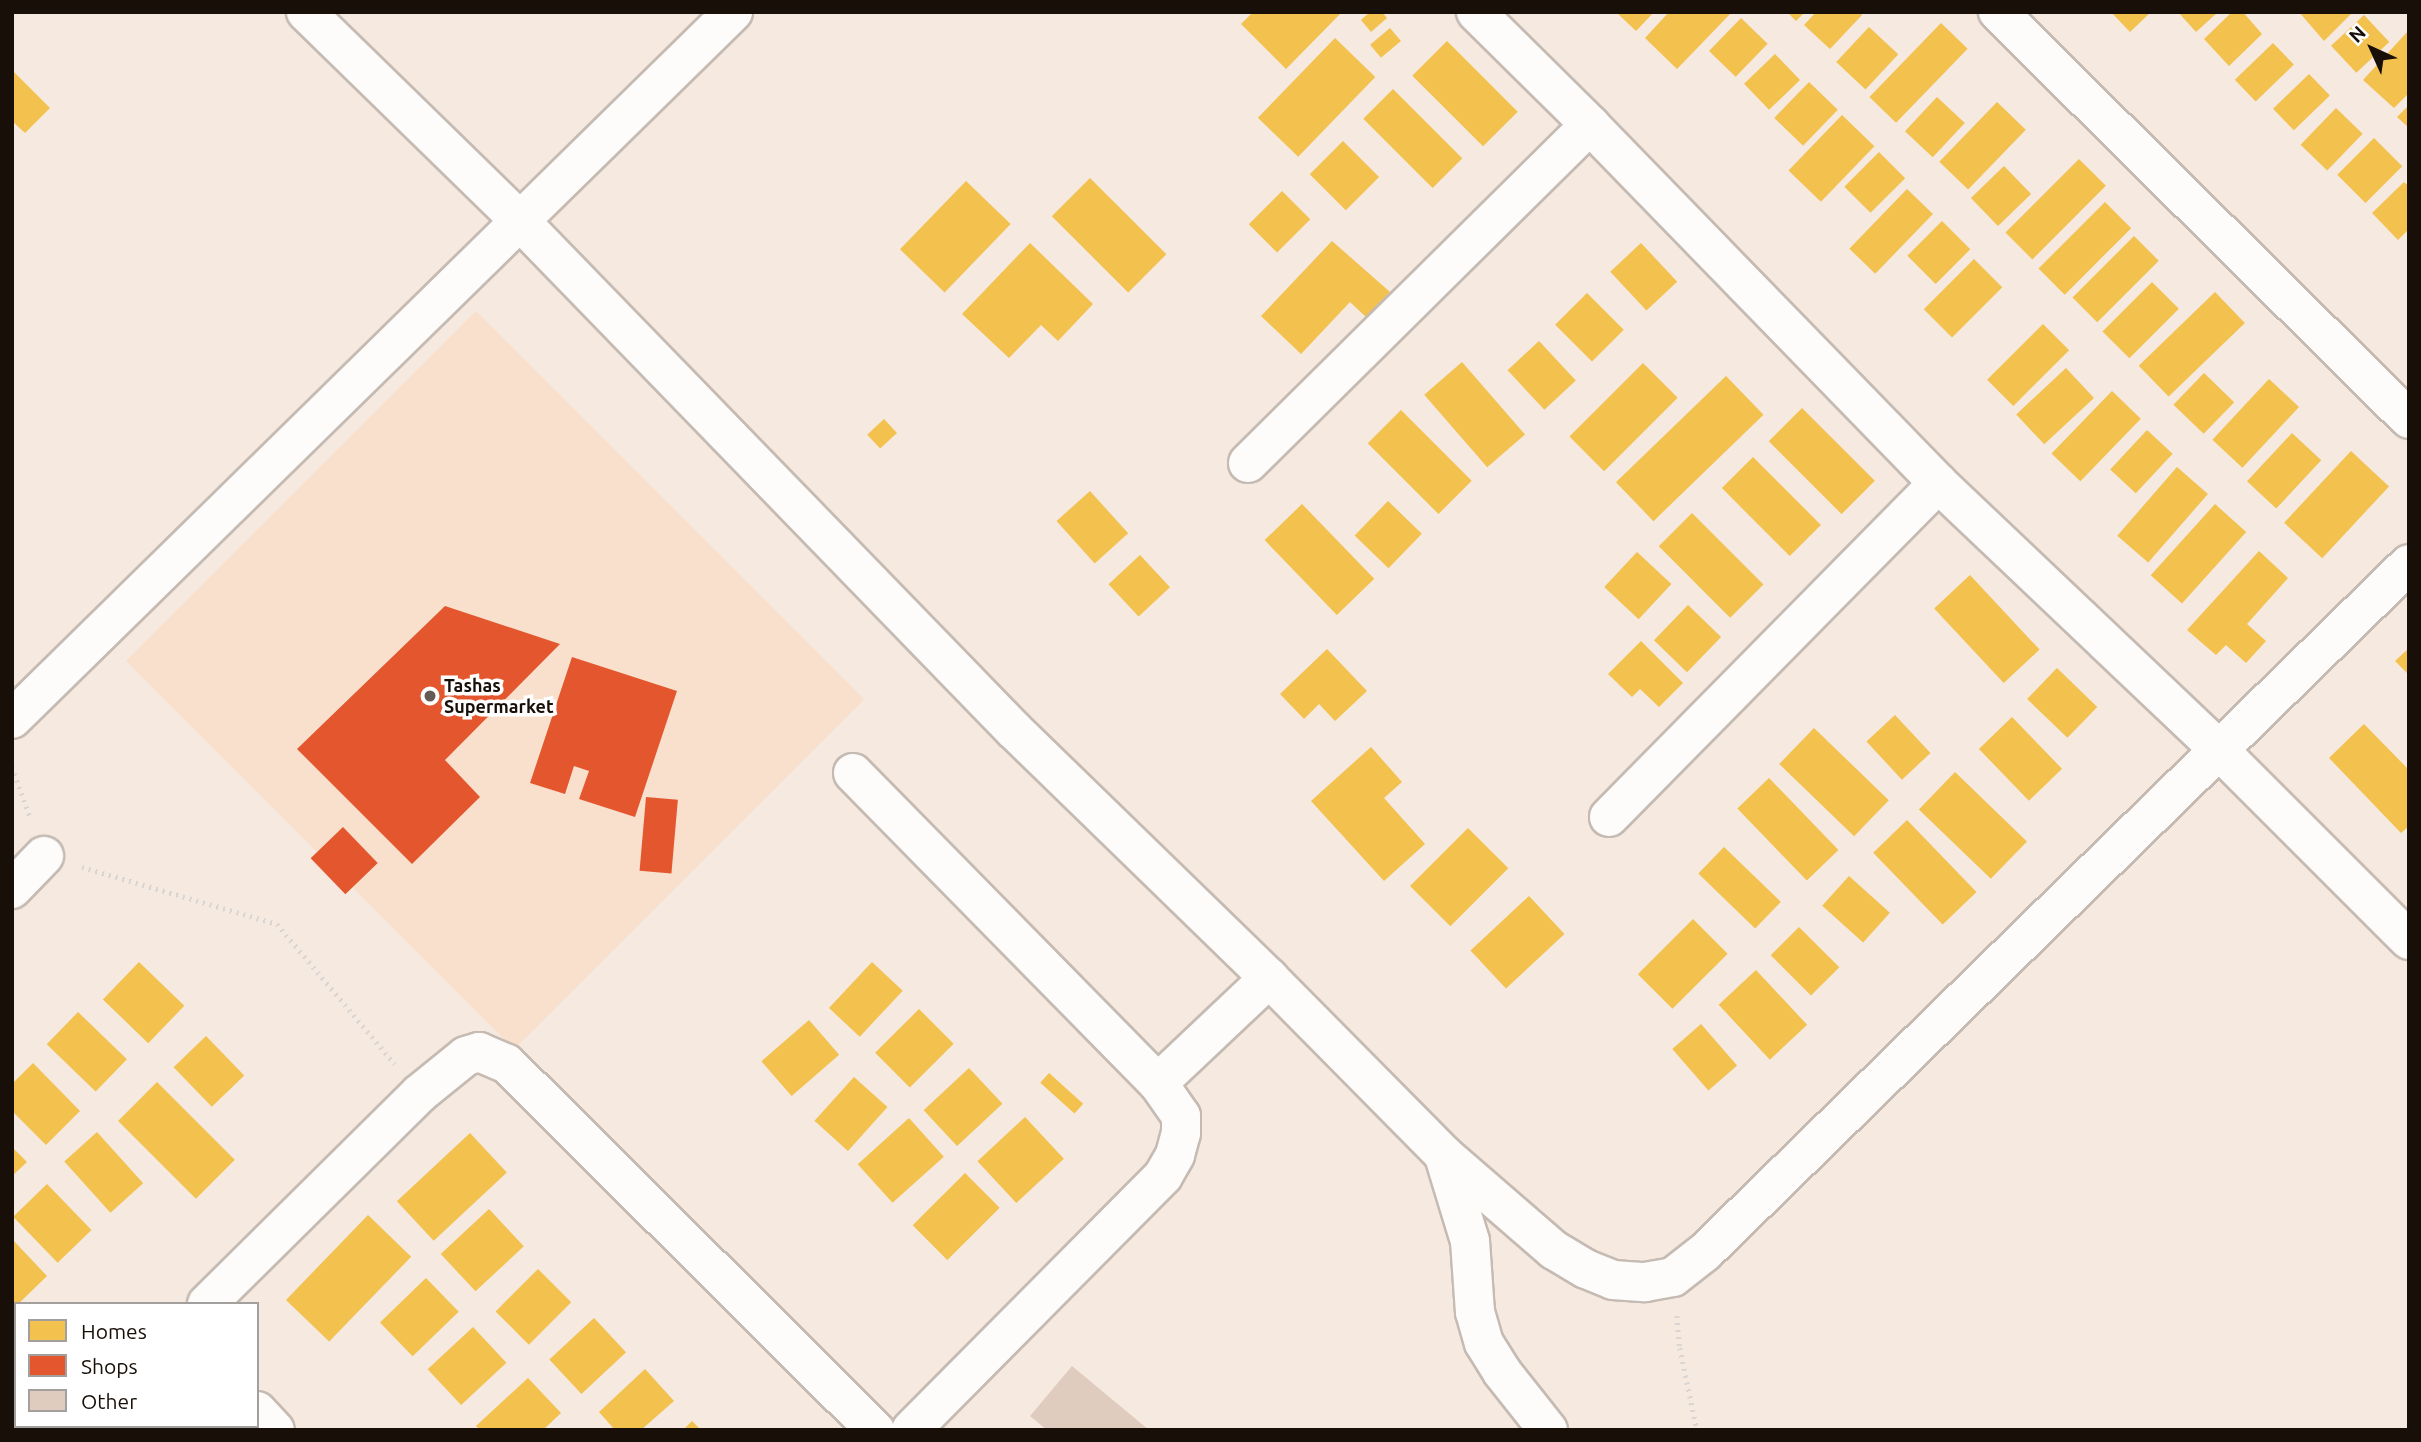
<!DOCTYPE html>
<style>
body{margin:0}
#map{position:relative;width:2421px;height:1442px;overflow:hidden;background:#f5e9e0;font-family:Ubuntu,sans-serif}
div>[style]{position:absolute}
[style*='--x']{left:calc(var(--x)*1px);top:calc(var(--y)*1px);width:calc(var(--w)*1px);rotate:calc(var(--a)*1deg)}
.built>*{inset:0;background:#f8e0cd;transform-origin:0 0}
.homes>*{inset:0;background:#f2c14e;transform-origin:0 0}
.shops>*{inset:0;background:#e4572e;transform-origin:0 0}
.building>*{inset:0;background:#e0ccbe}
.path>*{height:4.5px;margin-top:-2.25px;transform-origin:0;background:repeating-linear-gradient(90deg,#d9d5d3 0 2px,transparent 0 7px)}
.roads{filter:drop-shadow(2px 0 #c5bbb3) drop-shadow(-2px 0 #c5bbb3) drop-shadow(0 2px #c5bbb3) drop-shadow(0 -2px #c5bbb3)}
.minor>*{height:38px;margin:-19px;padding:0 19px;transform-origin:19px;border-radius:19px;background:#fefcfa}
.dots>*{width:19px;height:19px;translate:-50% -50%;box-sizing:border-box;border:4px solid #fff;border-radius:50%}
span{translate:-50% -50%;white-space:nowrap;text-align:center;line-height:1.15;-webkit-text-stroke:7px #fff;paint-order:stroke}
.poi-label{font-size:18px;color:#180f08;font-weight:700}
.left{translate:0 -50%;text-align:left}
.frame{position:absolute;inset:0;border:14px solid #180f08;pointer-events:none}
.legend{position:absolute;left:14px;top:1302px;width:245px;height:126px;box-sizing:border-box;background:#fff;border:2px solid #a39f9c;margin:0;padding:9px 12px;list-style:none;font-size:21px;color:#180f08}
.legend li{display:flex;align-items:center;gap:14px;height:35px}
.legend b{width:35px;border:2px solid #a39f9c}
.north{position:absolute;left:2337px;top:14px;width:70px;height:70px;-webkit-text-stroke:5px #fff;paint-order:stroke;rotate:315deg;font-size:19px;font-weight:700;line-height:28px;text-align:center;color:#180f08}
.north::after{content:'';display:block;margin:auto;width:24px;height:32px;background:#180f08;clip-path:polygon(50% 0,100% 100%,50% 72%,0 100%)}
</style>
<div id="map">
<div class="built">
<i style="left:476px;top:311px;width:549px;height:495px;rotate:45deg"></i>
</div>
<div class="homes">
<i style="clip-path:polygon(1253px 12px,1342px 12px,1286px 69px,1241px 24px)"></i>
<i style="clip-path:polygon(1370px 12px,1382px 12px,1387px 18px,1371px 32px,1361px 20px)"></i>
<i style="clip-path:polygon(1616px 12px,1654px 12px,1636px 31px)"></i>
<i style="clip-path:polygon(1669px 12px,1732px 12px,1677px 69px,1645px 38px)"></i>
<i style="clip-path:polygon(1787px 12px,1805px 12px,1796px 21px)"></i>
<i style="clip-path:polygon(1816px 12px,1860px 12px,1862px 15px,1830px 49px,1804px 25px)"></i>
<i style="clip-path:polygon(2111px 12px,2151px 12px,2130px 32px)"></i>
<i style="clip-path:polygon(2178px 12px,2218px 12px,2196px 32px)"></i>
<i style="clip-path:polygon(2232px 12px,2243px 12px,2262px 34px,2229px 66px,2204px 39px)"></i>
<i style="clip-path:polygon(2299px 12px,2353px 12px,2324px 41px)"></i>
<i style="left:2364px;top:15px;width:37px;height:45px;rotate:47deg"></i>
<i style="left:1741px;top:18px;width:37px;height:46px;rotate:44deg"></i>
<i style="left:1941px;top:23px;width:37px;height:103px;rotate:44deg"></i>
<i style="left:1869px;top:27px;width:40px;height:48px;rotate:43deg"></i>
<i style="left:1390px;top:28px;width:17px;height:26px;rotate:50deg"></i>
<i style="clip-path:polygon(2409px 30px,2409px 93px,2394px 108px,2363px 80px)"></i>
<i style="left:1335px;top:38px;width:56px;height:111px;rotate:44deg"></i>
<i style="left:1447px;top:41px;width:100px;height:49px;rotate:45deg"></i>
<i style="left:2273px;top:43px;width:30px;height:53px;rotate:46deg"></i>
<i style="left:1775px;top:54px;width:36px;height:43px;rotate:46deg"></i>
<i style="clip-path:polygon(14px 72px,50px 108px,25px 133px,12px 121px)"></i>
<i style="left:2309px;top:74px;width:30px;height:50px;rotate:46deg"></i>
<i style="left:1809px;top:82px;width:40px;height:50px;rotate:44deg"></i>
<i style="left:1393px;top:89px;width:98px;height:42px;rotate:45deg"></i>
<i style="left:1937px;top:97px;width:38px;height:47px;rotate:43deg"></i>
<i style="left:1997px;top:102px;width:40px;height:83px;rotate:44deg"></i>
<i style="clip-path:polygon(2409px 105px,2409px 128px,2397px 117px)"></i>
<i style="left:2336px;top:108px;width:37px;height:51px;rotate:44deg"></i>
<i style="left:1842px;top:115px;width:45px;height:77px;rotate:44deg"></i>
<i style="left:2374px;top:138px;width:40px;height:52px;rotate:45deg"></i>
<i style="left:1343px;top:141px;width:51px;height:47px;rotate:45deg"></i>
<i style="left:1879px;top:152px;width:37px;height:49px;rotate:45deg"></i>
<i style="left:2079px;top:159px;width:38px;height:104px;rotate:45deg"></i>
<i style="left:2004px;top:166px;width:39px;height:46px;rotate:46deg"></i>
<i style="left:1090px;top:178px;width:108px;height:54px;rotate:45deg"></i>
<i style="left:966px;top:181px;width:62px;height:95px;rotate:44deg"></i>
<i style="clip-path:polygon(2404px 182px,2409px 186px,2409px 229px,2398px 240px,2372px 213px)"></i>
<i style="left:1907px;top:189px;width:36px;height:83px;rotate:44deg"></i>
<i style="left:1282px;top:191px;width:40px;height:47px;rotate:45deg"></i>
<i style="left:2105px;top:202px;width:37px;height:94px;rotate:45deg"></i>
<i style="left:1942px;top:221px;width:40px;height:49px;rotate:45deg"></i>
<i style="left:2134px;top:236px;width:35px;height:87px;rotate:45deg"></i>
<i style="clip-path:polygon(1332px 241px,1390px 292px,1366px 317px,1350px 302px,1301px 354px,1261px 316px)"></i>
<i style="clip-path:polygon(1030px 243px,1093px 304px,1058px 341px,1041px 325px,1009px 358px,962px 314px)"></i>
<i style="left:1641px;top:243px;width:53px;height:42px;rotate:47deg"></i>
<i style="left:1974px;top:259px;width:40px;height:71px;rotate:45deg"></i>
<i style="left:2152px;top:282px;width:38px;height:70px;rotate:45deg"></i>
<i style="left:2215px;top:292px;width:43px;height:106px;rotate:46deg"></i>
<i style="left:1587px;top:293px;width:52px;height:45px;rotate:45deg"></i>
<i style="left:2043px;top:324px;width:37px;height:79px;rotate:45deg"></i>
<i style="left:1539px;top:341px;width:54px;height:43px;rotate:47deg"></i>
<i style="left:1462px;top:362px;width:96px;height:50px;rotate:49deg"></i>
<i style="left:1643px;top:363px;width:49px;height:104px;rotate:45deg"></i>
<i style="left:2066px;top:368px;width:41px;height:68px;rotate:47deg"></i>
<i style="left:2204px;top:373px;width:42px;height:44px;rotate:44deg"></i>
<i style="left:1726px;top:376px;width:54px;height:153px;rotate:46deg"></i>
<i style="left:2269px;top:379px;width:41px;height:83px;rotate:43deg"></i>
<i style="left:2112px;top:391px;width:40px;height:87px;rotate:44deg"></i>
<i style="left:1802px;top:408px;width:103px;height:47px;rotate:45deg"></i>
<i style="left:1401px;top:410px;width:100px;height:47px;rotate:45deg"></i>
<i style="left:884px;top:419px;width:19px;height:23px;rotate:47deg"></i>
<i style="left:2147px;top:430px;width:35px;height:54px;rotate:43deg"></i>
<i style="left:2292px;top:433px;width:40px;height:66px;rotate:43deg"></i>
<i style="left:2351px;top:451px;width:52px;height:98px;rotate:43deg"></i>
<i style="left:1753px;top:457px;width:96px;height:44px;rotate:45deg"></i>
<i style="left:2177px;top:467px;width:41px;height:91px;rotate:41deg"></i>
<i style="left:1090px;top:491px;width:57px;height:45px;rotate:48deg"></i>
<i style="left:1388px;top:501px;width:47px;height:48px;rotate:44deg"></i>
<i style="left:1302px;top:504px;width:104px;height:52px;rotate:46deg"></i>
<i style="left:2215px;top:504px;width:42px;height:96px;rotate:42deg"></i>
<i style="left:1692px;top:513px;width:101px;height:47px;rotate:45deg"></i>
<i style="clip-path:polygon(2259px 551px,2288px 578px,2247px 624px,2266px 641px,2246px 663px,2226px 645px,2216px 655px,2187px 630px)"></i>
<i style="left:1637px;top:552px;width:47px;height:48px;rotate:43deg"></i>
<i style="left:1140px;top:555px;width:44px;height:43px;rotate:47deg"></i>
<i style="left:1970px;top:575px;width:102px;height:49px;rotate:47deg"></i>
<i style="left:1688px;top:605px;width:46px;height:49px;rotate:44deg"></i>
<i style="clip-path:polygon(1641px 641px,1683px 683px,1659px 707px,1640px 689px,1632px 697px,1608px 674px)"></i>
<i style="clip-path:polygon(2409px 648px,2409px 675px,2395px 661px)"></i>
<i style="clip-path:polygon(1327px 649px,1367px 691px,1335px 721px,1319px 704px,1304px 719px,1280px 694px)"></i>
<i style="left:2057px;top:668px;width:56px;height:43px;rotate:44deg"></i>
<i style="left:1895px;top:715px;width:52px;height:39px;rotate:47deg"></i>
<i style="left:2012px;top:717px;width:72px;height:46px;rotate:46deg"></i>
<i style="clip-path:polygon(2364px 724px,2409px 770px,2409px 826px,2401px 833px,2329px 758px)"></i>
<i style="left:1814px;top:728px;width:104px;height:50px;rotate:44deg"></i>
<i style="clip-path:polygon(1371px 747px,1402px 782px,1384px 798px,1425px 844px,1384px 881px,1311px 801px)"></i>
<i style="left:1955px;top:772px;width:100px;height:52px;rotate:44deg"></i>
<i style="left:1769px;top:778px;width:100px;height:44px;rotate:46deg"></i>
<i style="left:1907px;top:820px;width:100px;height:47px;rotate:46deg"></i>
<i style="left:1468px;top:828px;width:57px;height:82px;rotate:45deg"></i>
<i style="left:1724px;top:847px;width:79px;height:37px;rotate:44deg"></i>
<i style="left:1849px;top:876px;width:55px;height:40px;rotate:42deg"></i>
<i style="left:1529px;top:896px;width:52px;height:80px;rotate:47deg"></i>
<i style="left:1693px;top:919px;width:49px;height:78px;rotate:45deg"></i>
<i style="left:1799px;top:927px;width:57px;height:40px;rotate:45deg"></i>
<i style="left:139px;top:962px;width:63px;height:52px;rotate:44deg"></i>
<i style="left:872px;top:962px;width:42px;height:63px;rotate:43deg"></i>
<i style="left:1756px;top:970px;width:75px;height:51px;rotate:47deg"></i>
<i style="left:919px;top:1009px;width:49px;height:62px;rotate:45deg"></i>
<i style="left:78px;top:1012px;width:68px;height:45px;rotate:44deg"></i>
<i style="left:809px;top:1020px;width:46px;height:63px;rotate:49deg"></i>
<i style="left:1701px;top:1024px;width:55px;height:38px;rotate:49deg"></i>
<i style="left:206px;top:1036px;width:55px;height:45px;rotate:46deg"></i>
<i style="clip-path:polygon(33px 1063px,80px 1111px,46px 1145px,12px 1111px,12px 1084px)"></i>
<i style="left:969px;top:1068px;width:49px;height:62px;rotate:47deg"></i>
<i style="left:1049px;top:1073px;width:46px;height:13px;rotate:42deg"></i>
<i style="left:854px;top:1077px;width:45px;height:59px;rotate:42deg"></i>
<i style="left:157px;top:1082px;width:110px;height:55px;rotate:45deg"></i>
<i style="left:1025px;top:1117px;width:57px;height:65px;rotate:47deg"></i>
<i style="left:909px;top:1118px;width:52px;height:69px;rotate:48deg"></i>
<i style="left:97px;top:1132px;width:69px;height:44px;rotate:48deg"></i>
<i style="left:470px;top:1133px;width:54px;height:100px;rotate:47deg"></i>
<i style="clip-path:polygon(12px 1147px,27px 1162px,12px 1176px)"></i>
<i style="left:965px;top:1173px;width:49px;height:74px;rotate:45deg"></i>
<i style="left:47px;top:1184px;width:64px;height:47px;rotate:46deg"></i>
<i style="left:489px;top:1209px;width:51px;height:66px;rotate:47deg"></i>
<i style="left:368px;top:1215px;width:60px;height:118px;rotate:44deg"></i>
<i style="clip-path:polygon(12px 1239px,47px 1276px,12px 1310px)"></i>
<i style="left:538px;top:1269px;width:47px;height:60px;rotate:45deg"></i>
<i style="left:426px;top:1278px;width:47px;height:64px;rotate:46deg"></i>
<i style="left:594px;top:1318px;width:47px;height:61px;rotate:47deg"></i>
<i style="left:473px;top:1327px;width:49px;height:62px;rotate:47deg"></i>
<i style="clip-path:polygon(645px 1369px,674px 1401px,641px 1430px,615px 1430px,599px 1412px)"></i>
<i style="clip-path:polygon(528px 1378px,561px 1413px,543px 1430px,480px 1430px,476px 1426px)"></i>
<i style="clip-path:polygon(692px 1421px,701px 1430px,683px 1430px)"></i>
</div>
<div class="shops">
<i style="clip-path:polygon(445px 606px,560px 644px,445px 760px,480px 797px,412px 864px,297px 749px)"></i>
<i style="clip-path:polygon(572px 657px,677px 691px,635px 817px,579px 799px,589px 771px,574px 766px,565px 794px,530px 783px)"></i>
<i style="left:646px;top:797px;width:32px;height:74px;rotate:5deg"></i>
<i style="left:343px;top:827px;width:50px;height:45px;rotate:46deg"></i>
</div>
<div class="building">
<i style="clip-path:polygon(1072px 1366px,1149px 1430px,1047px 1430px,1030px 1416px)"></i>
</div>
<div class="path">
<i style="--x:12;--y:767;--w:55;--a:69.9"></i>
<i style="--x:82;--y:867;--w:203;--a:16.3"></i>
<i style="--x:277;--y:924;--w:183;--a:49.9"></i>
<i style="--x:1677;--y:1316;--w:32;--a:85"></i>
<i style="--x:1680;--y:1348;--w:84;--a:78.3"></i>
</div>
<div class="roads">
<div class="minor">
<i style="--x:306;--y:12;--w:298;--a:44.3"></i>
<i style="--x:519;--y:220;--w:711;--a:45.86"></i>
<i style="--x:1014;--y:730;--w:356;--a:44.2"></i>
<i style="--x:1269;--y:978;--w:247;--a:45.3"></i>
<i style="--x:1443;--y:1154;--w:147;--a:40.9"></i>
<i style="--x:1554;--y:1250;--w:37;--a:31"></i>
<i style="--x:1586;--y:1269;--w:29;--a:22"></i>
<i style="--x:1613;--y:1280;--w:32;--a:4"></i>
<i style="--x:1645;--y:1282;--w:28;--a:-10"></i>
<i style="--x:1673;--y:1277;--w:41;--a:-38"></i>
<i style="--x:1705;--y:1252;--w:984;--a:-44.34"></i>
<i style="--x:1476;--y:12;--w:161;--a:44.7"></i>
<i style="--x:1590;--y:125;--w:499;--a:45.8"></i>
<i style="--x:1938;--y:483;--w:386;--a:43.5"></i>
<i style="--x:2218;--y:749;--w:270;--a:45"></i>
<i style="--x:1998;--y:12;--w:578;--a:44.72"></i>
<i style="--x:1248;--y:463;--w:481;--a:-44.7"></i>
<i style="--x:12;--y:719;--w:1010;--a:-44.44"></i>
<i style="--x:853;--y:773;--w:435;--a:45.5"></i>
<i style="--x:1609;--y:817;--w:469;--a:-45.4"></i>
<i style="--x:12;--y:889;--w:46;--a:-45.9"></i>
<i style="--x:1444;--y:1156;--w:89;--a:73"></i>
<i style="--x:1470;--y:1241;--w:71;--a:86"></i>
<i style="--x:1475;--y:1312;--w:32;--a:74"></i>
<i style="--x:1484;--y:1343;--w:34;--a:58"></i>
<i style="--x:1502;--y:1372;--w:74;--a:51.6"></i>
<i style="--x:207;--y:1304;--w:298;--a:-44.7"></i>
<i style="--x:419;--y:1094;--w:60;--a:-39"></i>
<i style="--x:466;--y:1056;--w:14;--a:-17"></i>
<i style="--x:479;--y:1052;--w:30;--a:23"></i>
<i style="--x:507;--y:1064;--w:519;--a:44.84"></i>
<i style="--x:257;--y:1411;--w:26;--a:47"></i>
<i style="--x:77;--y:1430;--w:5;--a:-53"></i>
<i style="--x:911;--y:1430;--w:358;--a:-45.2"></i>
<i style="--x:1163;--y:1176;--w:24;--a:-60"></i>
<i style="--x:1175;--y:1155;--w:23;--a:-75"></i>
<i style="--x:1181;--y:1133;--w:17;--a:-90"></i>
<i style="--x:1181;--y:1116;--w:40;--a:-124.9"></i>
<i style="--x:1158;--y:1083;--w:153;--a:-43.4"></i>
</div>
</div>
<div class="dots">
<i style="left:430px;top:696px;background:#655b54"></i>
</div>
<div class="poi-label">
<span class="left" style="left:444px;top:696px">Tashas<br>Supermarket</span>
</div>
<div class="frame"></div>
<ul class="legend">
<li><b style="height:19px;background:#f2c14e"></b>Homes</li>
<li><b style="height:19px;background:#e4572e"></b>Shops</li>
<li><b style="height:19px;background:#e0ccbe"></b>Other</li>
</ul>
<div class="north">N</div>
</div>
